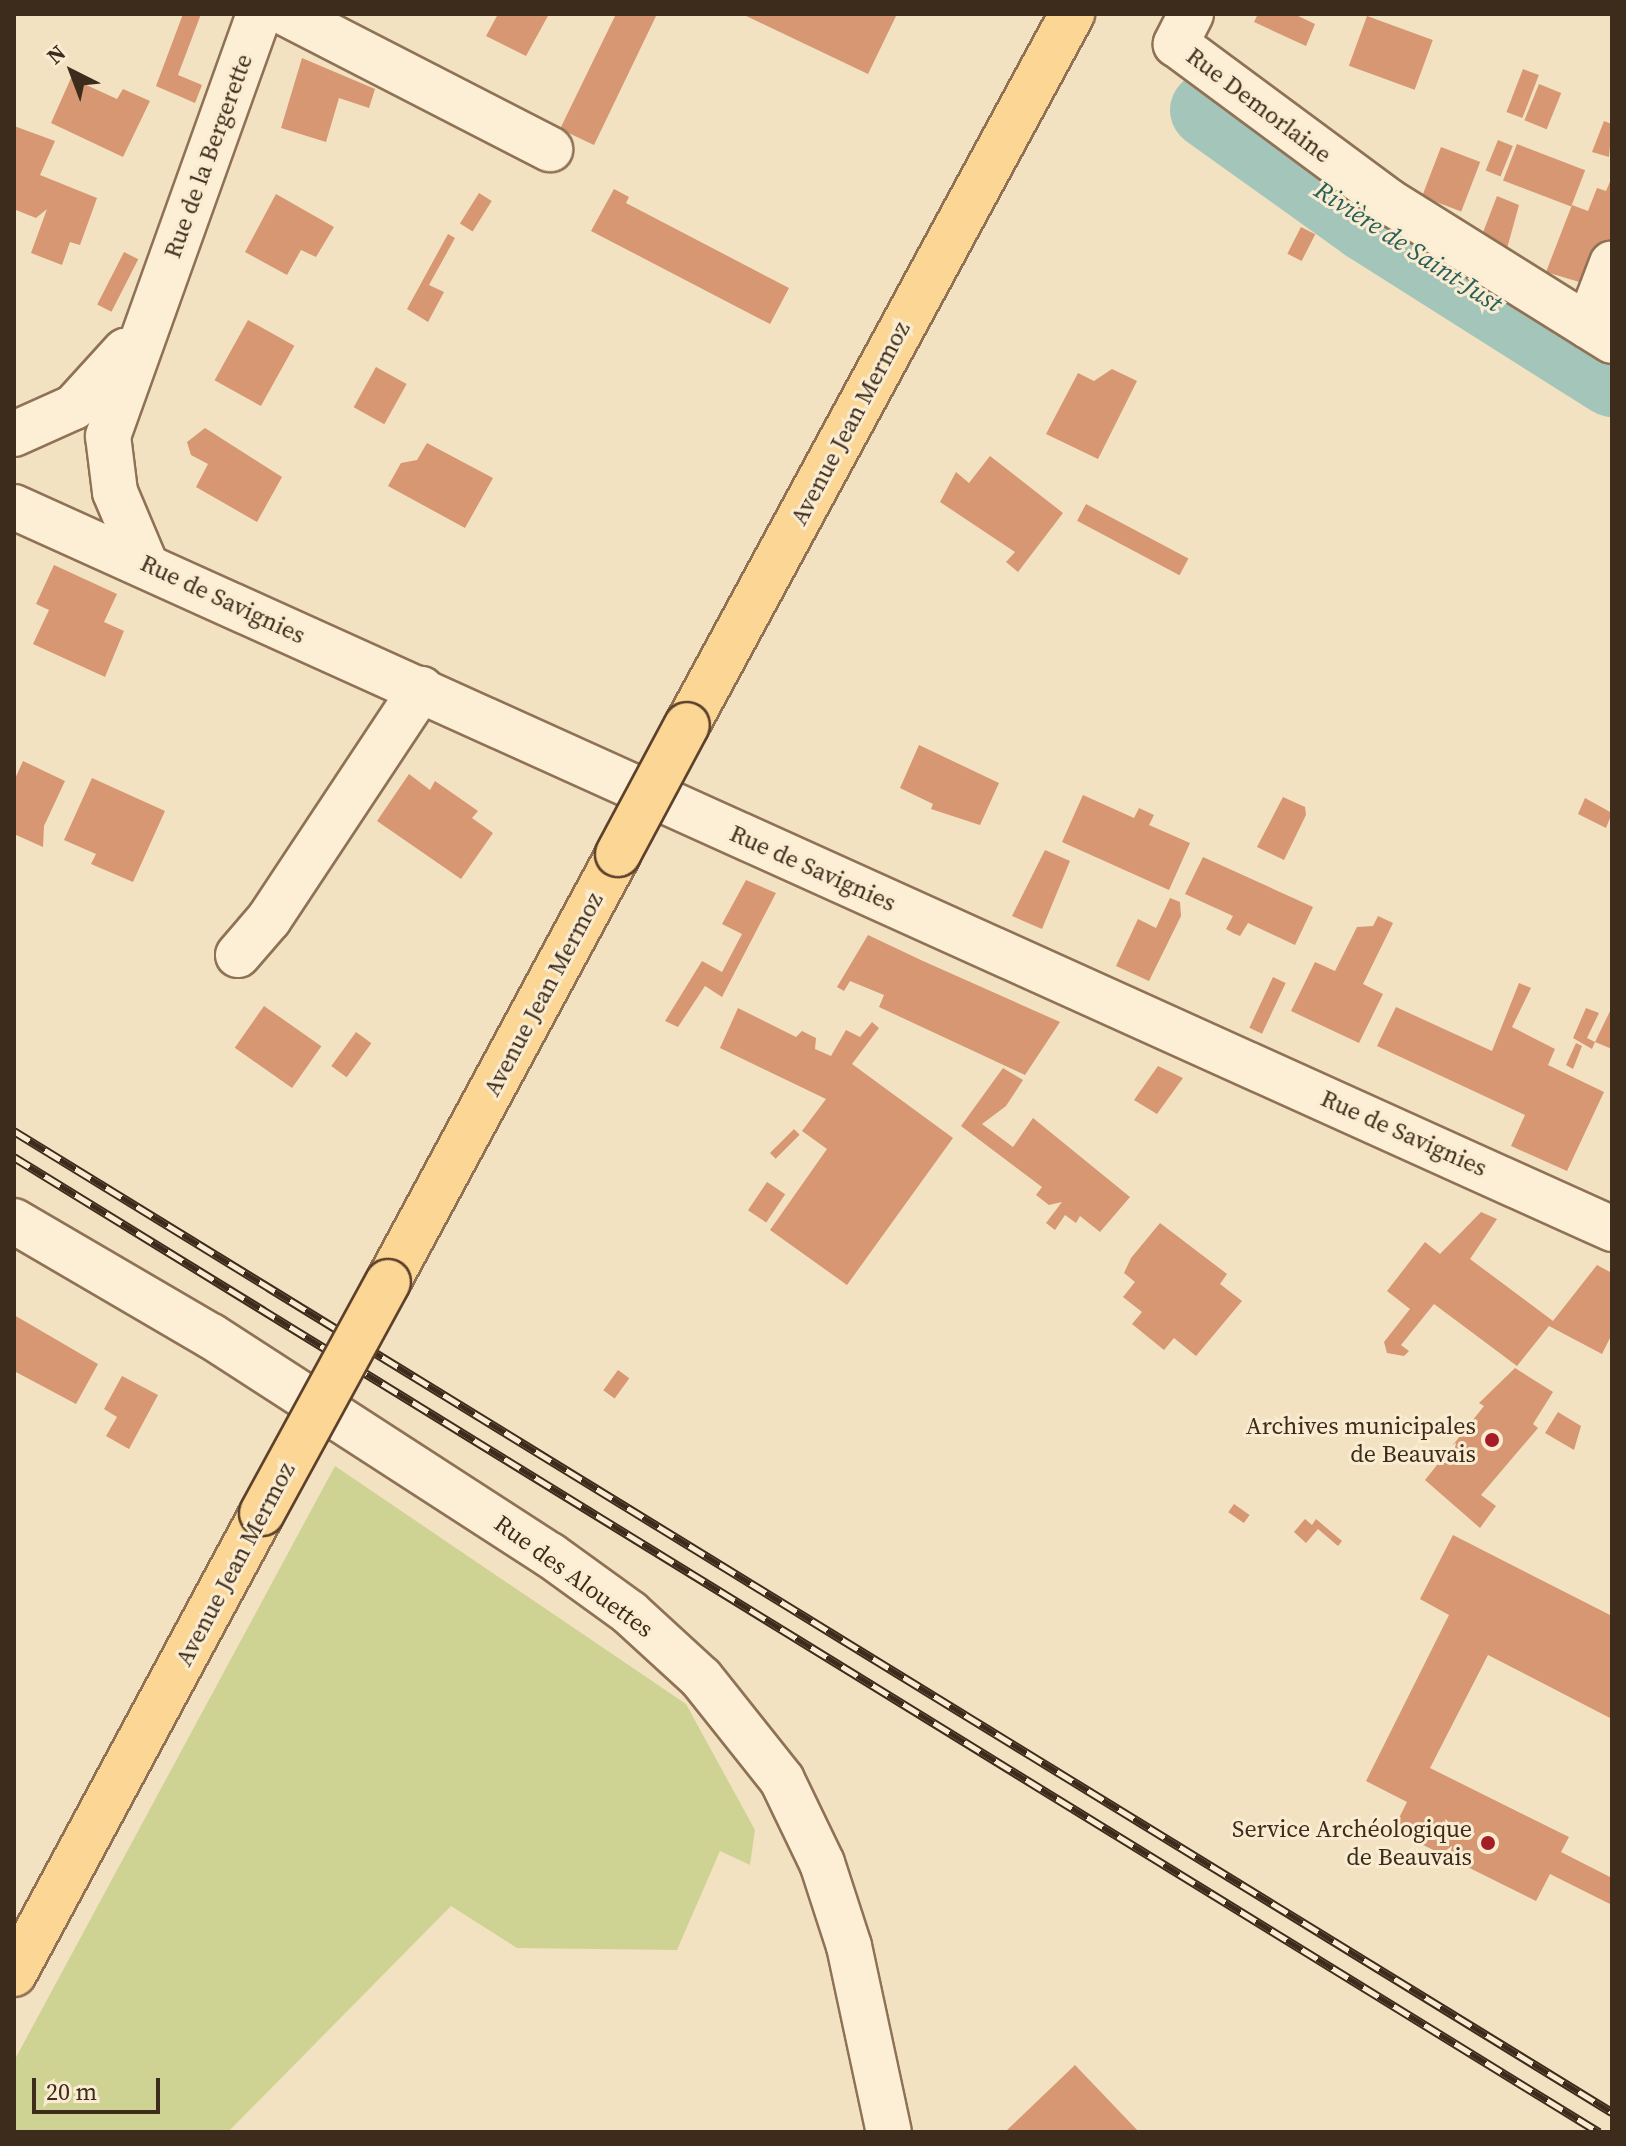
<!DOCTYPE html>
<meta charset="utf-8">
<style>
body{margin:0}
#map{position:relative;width:1626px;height:2146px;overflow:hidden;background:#f3e2c1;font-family:"Source Serif 4",serif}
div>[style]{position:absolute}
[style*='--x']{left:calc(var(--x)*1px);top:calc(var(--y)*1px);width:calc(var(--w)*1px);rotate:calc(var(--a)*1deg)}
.green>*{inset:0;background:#ced393}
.river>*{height:76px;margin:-38px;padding:0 38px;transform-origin:38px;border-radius:38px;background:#a4c5ba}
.building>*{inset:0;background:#d69772;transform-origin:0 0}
.roads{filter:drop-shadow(2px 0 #8f7256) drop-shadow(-2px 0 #8f7256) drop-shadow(0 2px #8f7256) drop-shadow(0 -2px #8f7256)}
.minor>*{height:44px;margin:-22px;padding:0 22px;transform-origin:22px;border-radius:22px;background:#fdefd5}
.major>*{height:44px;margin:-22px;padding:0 22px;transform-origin:22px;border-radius:22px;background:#fbd694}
.rail>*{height:9px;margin-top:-4.5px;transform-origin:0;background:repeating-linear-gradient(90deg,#f9ecd1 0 18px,#3d2b1c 0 36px);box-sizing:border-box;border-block:2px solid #3d2b1c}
.bridges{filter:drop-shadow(2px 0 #5c402b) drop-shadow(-2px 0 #5c402b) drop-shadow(0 2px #5c402b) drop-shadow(0 -2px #5c402b)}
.major-bridge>*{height:44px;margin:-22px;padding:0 22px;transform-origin:22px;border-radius:22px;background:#fbd694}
.dots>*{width:22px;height:22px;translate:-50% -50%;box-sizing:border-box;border:4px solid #f9ecd1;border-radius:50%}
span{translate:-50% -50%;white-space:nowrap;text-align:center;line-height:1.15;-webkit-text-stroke:6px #f9ecd1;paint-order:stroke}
.street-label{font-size:24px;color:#3d2b1c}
.poi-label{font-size:24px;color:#3d2b1c}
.right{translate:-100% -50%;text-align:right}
.water-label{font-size:26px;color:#295e59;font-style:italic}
.frame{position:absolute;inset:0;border:16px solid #3d2b1c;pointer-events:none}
.north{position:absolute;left:32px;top:32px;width:80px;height:80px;-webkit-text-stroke:6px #f9ecd1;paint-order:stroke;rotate:318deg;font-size:22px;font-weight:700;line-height:32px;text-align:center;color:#3d2b1c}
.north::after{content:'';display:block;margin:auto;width:28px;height:36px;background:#3d2b1c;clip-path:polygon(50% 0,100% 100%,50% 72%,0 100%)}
.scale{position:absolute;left:32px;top:2078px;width:128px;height:36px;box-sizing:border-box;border:4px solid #3d2b1c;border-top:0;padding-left:10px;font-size:24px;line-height:28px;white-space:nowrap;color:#3d2b1c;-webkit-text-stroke:6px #f9ecd1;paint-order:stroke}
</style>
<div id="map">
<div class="green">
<i style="clip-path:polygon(335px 1466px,686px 1704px,755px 1830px,750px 1865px,720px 1851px,677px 1950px,517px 1948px,451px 1906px,228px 2132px,14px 2132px,14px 2061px)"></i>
</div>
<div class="river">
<i style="--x:1208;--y:110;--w:196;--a:35.6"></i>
<i style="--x:1367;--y:224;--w:290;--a:32.3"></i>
</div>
<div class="building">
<i style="clip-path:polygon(183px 14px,201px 14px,178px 75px,202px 85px,195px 103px,156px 86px)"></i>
<i style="clip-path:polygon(498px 14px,549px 14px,526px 56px,486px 36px)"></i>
<i style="clip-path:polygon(616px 14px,657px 14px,594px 145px,560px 129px)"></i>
<i style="clip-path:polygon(742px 14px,897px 14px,868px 74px)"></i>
<i style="clip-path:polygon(1258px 14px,1294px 14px,1315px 24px,1306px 46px,1254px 22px)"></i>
<i style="left:1367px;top:16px;width:70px;height:53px;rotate:20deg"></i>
<i style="clip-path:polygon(302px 58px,375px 89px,369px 108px,339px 98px,326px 142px,281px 128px)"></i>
<i style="left:1523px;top:69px;width:17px;height:46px;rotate:21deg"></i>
<i style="clip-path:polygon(71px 78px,117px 99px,123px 89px,150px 101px,123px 157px,51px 123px)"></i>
<i style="left:1539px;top:84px;width:24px;height:39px;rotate:22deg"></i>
<i style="clip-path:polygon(1604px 121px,1612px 124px,1609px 157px,1592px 152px)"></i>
<i style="clip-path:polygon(14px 126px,55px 141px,40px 175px,97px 198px,80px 245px,70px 242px,62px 265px,31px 253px,47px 209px,36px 218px,16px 210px)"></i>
<i style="left:1498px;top:140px;width:16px;height:33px;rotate:22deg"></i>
<i style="left:1517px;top:144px;width:73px;height:39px;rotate:21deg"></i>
<i style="left:1441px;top:147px;width:42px;height:53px;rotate:21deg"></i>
<i style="clip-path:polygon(1612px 177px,1612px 243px,1596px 287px,1546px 272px,1572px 205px,1588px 211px,1597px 188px,1606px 191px)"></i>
<i style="clip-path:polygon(614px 189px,629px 197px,626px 203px,789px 288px,770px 324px,591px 231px)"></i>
<i style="left:479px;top:193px;width:15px;height:36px;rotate:32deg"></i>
<i style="clip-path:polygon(276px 194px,334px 227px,316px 257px,301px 250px,287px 275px,245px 252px)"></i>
<i style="clip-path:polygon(1497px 196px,1519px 205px,1503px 263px,1477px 248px)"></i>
<i style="left:1301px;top:227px;width:16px;height:30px;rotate:27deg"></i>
<i style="clip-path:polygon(448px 234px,455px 238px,429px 285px,444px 292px,428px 322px,407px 309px)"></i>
<i style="left:124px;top:252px;width:16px;height:59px;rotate:27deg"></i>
<i style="left:248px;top:320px;width:53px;height:69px;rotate:29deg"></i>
<i style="left:376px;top:367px;width:35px;height:46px;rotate:29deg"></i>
<i style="clip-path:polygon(1112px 369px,1137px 381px,1098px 459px,1046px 434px,1078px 373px,1094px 381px)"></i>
<i style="clip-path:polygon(205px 428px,282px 477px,257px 522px,196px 487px,208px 464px,191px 455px,187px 442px)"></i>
<i style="clip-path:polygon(427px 443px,493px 478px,465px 528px,388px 486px,401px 463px,417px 460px)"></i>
<i style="clip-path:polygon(990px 456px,1063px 513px,1018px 572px,1006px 562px,1015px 552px,940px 502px,956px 472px,969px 483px)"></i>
<i style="left:1086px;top:504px;width:116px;height:19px;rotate:28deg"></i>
<i style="clip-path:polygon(54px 565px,117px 594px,104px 622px,124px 631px,105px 677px,33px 644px,49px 610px,36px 604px)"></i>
<i style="clip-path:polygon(919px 745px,999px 783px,980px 825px,931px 809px,933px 804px,900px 788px)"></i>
<i style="clip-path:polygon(23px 761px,65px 781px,44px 826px,43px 847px,14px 834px,14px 781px)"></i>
<i style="clip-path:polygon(409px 774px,430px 790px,435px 781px,478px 811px,472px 818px,493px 833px,461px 879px,377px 821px)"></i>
<i style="clip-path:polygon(92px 778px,165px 811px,133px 882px,91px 864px,96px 854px,64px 840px)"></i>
<i style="clip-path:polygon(1083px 795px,1134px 818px,1139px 808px,1154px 815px,1149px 825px,1190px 843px,1169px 890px,1062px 842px)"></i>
<i style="clip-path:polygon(1283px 797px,1305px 807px,1306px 815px,1284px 860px,1257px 847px)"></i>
<i style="clip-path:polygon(1585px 798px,1612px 813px,1606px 828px,1578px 814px)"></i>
<i style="clip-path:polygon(1045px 850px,1070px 861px,1042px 929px,1012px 916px)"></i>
<i style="clip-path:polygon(1203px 857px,1313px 907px,1295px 945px,1248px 923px,1240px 936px,1233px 933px,1226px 929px,1233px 916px,1185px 894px)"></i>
<i style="clip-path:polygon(746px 880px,776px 893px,722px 997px,705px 986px,678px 1027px,665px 1021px,702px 961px,722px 972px,742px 934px,722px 924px)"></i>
<i style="clip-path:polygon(1170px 898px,1180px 902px,1181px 916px,1149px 981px,1116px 966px,1138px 919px,1156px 928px)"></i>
<i style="clip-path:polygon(1378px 916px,1393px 923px,1363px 984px,1383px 994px,1359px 1043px,1291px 1011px,1315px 962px,1335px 971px,1357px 927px,1373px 926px)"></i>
<i style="clip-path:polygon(868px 935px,923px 961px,1060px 1022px,1025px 1075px,879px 1007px,884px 995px,850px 981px,844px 991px,837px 987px)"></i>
<i style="left:1273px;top:977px;width:14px;height:56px;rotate:25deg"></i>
<i style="clip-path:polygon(1519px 983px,1531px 988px,1512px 1027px,1555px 1049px,1548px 1065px,1604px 1092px,1567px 1171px,1511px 1146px,1525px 1115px,1377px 1046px,1396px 1007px,1492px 1051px)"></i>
<i style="left:264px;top:1006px;width:70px;height:51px;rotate:35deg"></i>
<i style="clip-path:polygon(1612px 1007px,1612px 1049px,1595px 1042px)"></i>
<i style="clip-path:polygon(738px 1008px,796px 1037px,802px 1031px,816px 1038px,815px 1049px,831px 1056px,846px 1030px,860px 1037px,872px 1022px,879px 1028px,852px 1064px,953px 1138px,847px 1285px,770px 1230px,827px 1149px,802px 1131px,826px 1099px,720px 1048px)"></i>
<i style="clip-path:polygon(1586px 1008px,1599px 1013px,1587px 1038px,1595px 1042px,1592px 1049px,1573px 1038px)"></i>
<i style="left:356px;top:1032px;width:19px;height:42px;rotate:36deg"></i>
<i style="clip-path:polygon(1576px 1043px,1582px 1046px,1573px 1069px,1566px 1065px)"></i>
<i style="clip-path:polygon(1158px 1066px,1183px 1078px,1157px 1114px,1134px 1100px)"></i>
<i style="clip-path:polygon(1003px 1068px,1023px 1080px,1006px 1106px,982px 1124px,1013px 1147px,1033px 1118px,1130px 1197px,1100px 1232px,1080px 1216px,1076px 1223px,1065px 1215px,1055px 1230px,1046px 1223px,1062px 1202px,1049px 1205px,1036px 1195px,1042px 1187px,961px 1126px)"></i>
<i style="left:794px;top:1129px;width:8px;height:34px;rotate:45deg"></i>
<i style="left:767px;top:1182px;width:22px;height:34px;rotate:34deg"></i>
<i style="clip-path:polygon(1481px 1212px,1497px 1219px,1470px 1259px,1553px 1321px,1597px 1265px,1612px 1273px,1612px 1334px,1602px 1354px,1549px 1326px,1517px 1366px,1434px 1304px,1401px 1345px,1409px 1351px,1404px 1356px,1387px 1353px,1384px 1342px,1410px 1309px,1387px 1291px,1425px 1242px,1440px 1254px)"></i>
<i style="clip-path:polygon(1160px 1223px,1227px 1274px,1220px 1284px,1242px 1301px,1196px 1356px,1174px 1338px,1164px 1350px,1132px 1324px,1142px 1312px,1123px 1297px,1135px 1282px,1124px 1273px,1131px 1258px)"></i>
<i style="clip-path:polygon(14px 1315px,98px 1364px,76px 1404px,14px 1371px)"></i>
<i style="clip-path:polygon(1515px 1368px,1553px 1392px,1533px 1424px,1538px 1428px,1481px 1495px,1496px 1506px,1480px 1528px,1425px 1480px,1484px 1406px,1479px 1403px)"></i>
<i style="left:618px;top:1370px;width:14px;height:25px;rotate:36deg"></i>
<i style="clip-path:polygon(122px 1376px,158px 1395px,129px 1449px,106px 1436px,117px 1417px,104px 1409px)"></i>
<i style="clip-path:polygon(1558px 1412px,1581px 1426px,1574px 1450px,1545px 1433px)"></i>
<i style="left:1234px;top:1504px;width:19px;height:10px;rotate:35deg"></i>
<i style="clip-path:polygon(1305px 1519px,1312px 1525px,1316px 1519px,1342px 1541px,1338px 1546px,1318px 1529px,1306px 1543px,1294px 1532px)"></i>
<i style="clip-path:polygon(1453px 1535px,1612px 1616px,1612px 1719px,1488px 1655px,1430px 1768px,1569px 1837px,1561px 1852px,1612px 1878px,1612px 1905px,1550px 1874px,1536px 1901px,1393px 1830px,1407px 1802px,1366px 1781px,1449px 1615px,1420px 1599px)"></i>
<i style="clip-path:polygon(1075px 2065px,1139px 2132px,1005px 2132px)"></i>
</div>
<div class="roads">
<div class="minor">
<i style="--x:287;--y:14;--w:296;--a:27.2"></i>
<i style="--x:1191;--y:14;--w:34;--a:117"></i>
<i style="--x:1176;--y:44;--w:264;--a:36.5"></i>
<i style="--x:1388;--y:201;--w:264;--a:32"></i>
<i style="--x:1588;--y:326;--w:67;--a:-69.1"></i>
<i style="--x:14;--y:434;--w:66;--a:-24.2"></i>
<i style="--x:74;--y:407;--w:76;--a:-47.7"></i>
<i style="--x:14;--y:507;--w:1754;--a:24.31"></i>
<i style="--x:145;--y:563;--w:77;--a:-112.9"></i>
<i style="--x:115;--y:492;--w:56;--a:-97.1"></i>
<i style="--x:108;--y:436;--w:448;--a:-70.3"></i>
<i style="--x:238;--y:955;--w:48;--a:-49.3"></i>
<i style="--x:269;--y:919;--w:276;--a:-56.5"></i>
<i style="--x:14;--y:1221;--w:228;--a:30.3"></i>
<i style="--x:211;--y:1336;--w:404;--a:32.9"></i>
<i style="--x:550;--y:1555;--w:99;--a:35.9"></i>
<i style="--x:630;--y:1613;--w:96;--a:42.5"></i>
<i style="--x:701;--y:1678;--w:130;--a:51.5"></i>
<i style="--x:782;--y:1780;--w:92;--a:64.3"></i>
<i style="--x:822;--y:1863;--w:87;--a:72"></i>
<i style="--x:849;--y:1946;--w:190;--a:77.9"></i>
</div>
<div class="major">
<i style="--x:687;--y:725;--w:809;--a:-61.56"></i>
<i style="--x:388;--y:1282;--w:486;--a:-61.7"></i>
<i style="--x:14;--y:1974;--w:523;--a:-61.72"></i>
</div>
</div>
<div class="rail">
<i style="--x:14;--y:1131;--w:1875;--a:31.55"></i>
<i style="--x:14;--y:1157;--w:1861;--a:31.6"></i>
</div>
<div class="bridges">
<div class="major-bridge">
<i style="--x:618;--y:854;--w:146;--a:-61.9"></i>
<i style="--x:262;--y:1513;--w:263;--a:-61.4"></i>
</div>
</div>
<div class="dots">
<i style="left:1492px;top:1440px;background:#a51e25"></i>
<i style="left:1488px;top:1843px;background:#a51e25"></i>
</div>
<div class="street-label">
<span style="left:1259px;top:105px;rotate:37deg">Rue Demorlaine</span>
<span style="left:208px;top:156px;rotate:-70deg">Rue de la Bergerette</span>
<span style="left:850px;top:423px;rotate:-62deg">Avenue Jean Mermoz</span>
<span style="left:223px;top:599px;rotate:25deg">Rue de Savignies</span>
<span style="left:813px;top:868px;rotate:24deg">Rue de Savignies</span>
<span style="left:543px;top:994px;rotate:-62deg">Avenue Jean Mermoz</span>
<span style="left:1404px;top:1133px;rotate:24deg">Rue de Savignies</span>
<span style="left:235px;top:1564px;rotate:-62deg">Avenue Jean Mermoz</span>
<span style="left:574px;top:1576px;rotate:36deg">Rue des Alouettes</span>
</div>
<div class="poi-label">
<span class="right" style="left:1476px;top:1440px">Archives municipales<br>de Beauvais</span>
<span class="right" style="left:1472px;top:1843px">Service Archéologique<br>de Beauvais</span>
</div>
<div class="water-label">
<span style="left:1408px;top:247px;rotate:33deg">Rivière de Saint-Just</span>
</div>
<div class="frame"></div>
<div class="north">N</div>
<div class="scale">20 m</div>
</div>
